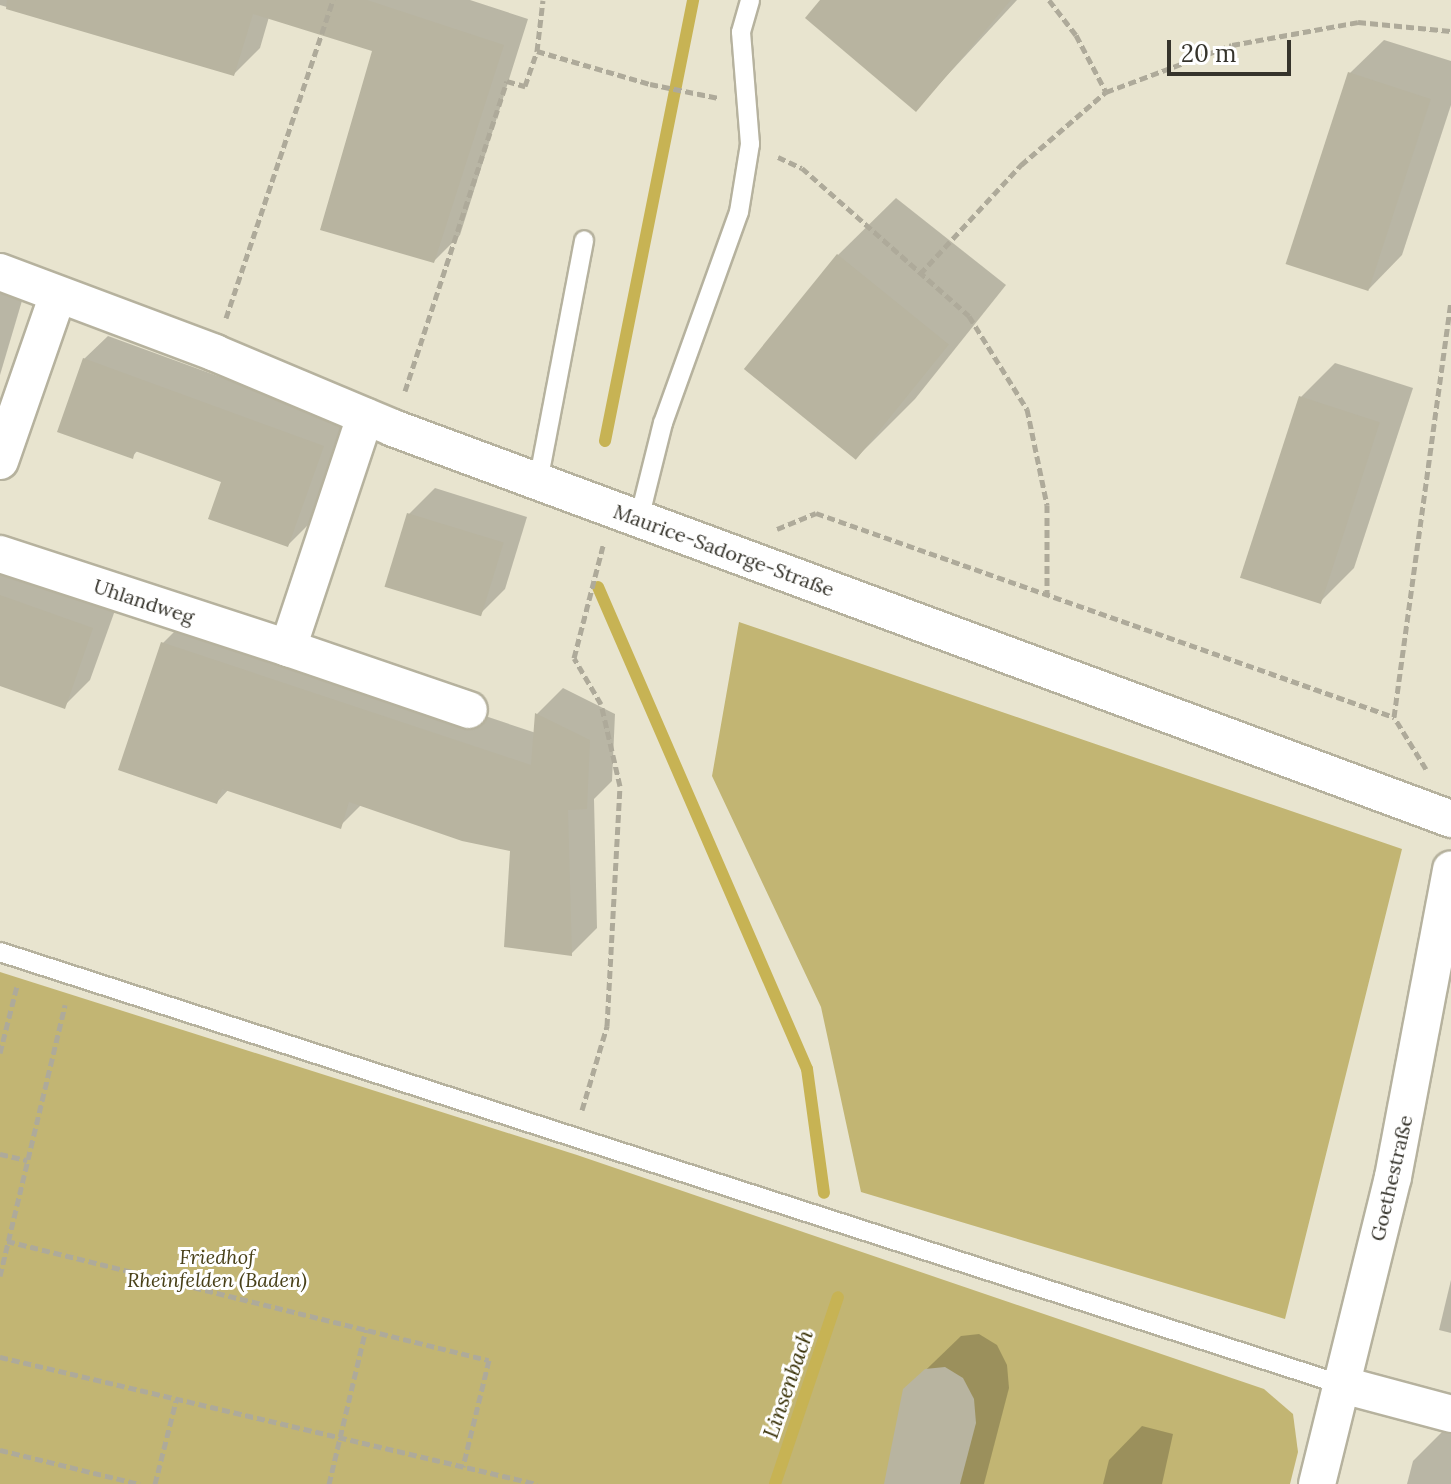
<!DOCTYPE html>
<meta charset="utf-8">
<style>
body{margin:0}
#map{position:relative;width:1451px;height:1484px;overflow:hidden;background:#e8e4cf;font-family:Lora,serif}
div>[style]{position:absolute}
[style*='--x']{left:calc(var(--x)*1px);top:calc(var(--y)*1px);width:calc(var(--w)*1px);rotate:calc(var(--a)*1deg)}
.green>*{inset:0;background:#c2b573}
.shadow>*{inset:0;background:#0003}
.stream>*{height:12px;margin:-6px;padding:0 6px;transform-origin:6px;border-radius:6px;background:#c7b354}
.building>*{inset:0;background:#b8b4a0;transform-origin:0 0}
.path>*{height:5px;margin-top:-2.5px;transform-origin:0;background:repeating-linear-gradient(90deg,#aeaa9a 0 8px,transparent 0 12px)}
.roads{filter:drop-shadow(2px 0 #b6b29e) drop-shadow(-2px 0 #b6b29e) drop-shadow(0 2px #b6b29e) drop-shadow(0 -2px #b6b29e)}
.lane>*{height:18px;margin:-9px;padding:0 9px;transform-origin:9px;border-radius:9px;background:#fff}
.street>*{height:36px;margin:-18px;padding:0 18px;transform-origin:18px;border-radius:18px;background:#fff}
span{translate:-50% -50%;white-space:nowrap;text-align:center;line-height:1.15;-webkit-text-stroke:6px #fff;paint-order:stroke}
.street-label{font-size:20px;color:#36342c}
.park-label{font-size:20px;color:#484018;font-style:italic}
.water-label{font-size:22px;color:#372f04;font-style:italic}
.scale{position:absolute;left:1167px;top:40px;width:124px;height:36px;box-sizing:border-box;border:4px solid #36342c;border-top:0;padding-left:10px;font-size:24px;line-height:28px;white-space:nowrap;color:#36342c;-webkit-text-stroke:6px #fff;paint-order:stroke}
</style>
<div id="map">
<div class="green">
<i style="clip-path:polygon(739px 622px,1402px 849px,1285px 1319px,861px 1192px,821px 1007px,712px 776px)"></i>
<i style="clip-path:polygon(0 972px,577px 1155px,1264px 1389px,1293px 1414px,1298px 1452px,1290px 1484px,0 1484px)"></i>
</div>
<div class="shadow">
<i style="clip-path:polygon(0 0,470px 0,528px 19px,460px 235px,434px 261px,374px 50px,269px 17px,260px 48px,234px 74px,0 5px)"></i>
<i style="clip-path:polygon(823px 0,1017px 0,916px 109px)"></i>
<i style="clip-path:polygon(1384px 40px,1451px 61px,1451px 105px,1402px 255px,1369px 289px,1350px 73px)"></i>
<i style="clip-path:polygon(896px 198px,1006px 285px,915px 399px,857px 457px,838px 255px)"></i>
<i style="clip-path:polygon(0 287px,24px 294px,0 375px)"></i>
<i style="clip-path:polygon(108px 336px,346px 423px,311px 522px,288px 545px,224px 481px,138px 450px,132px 457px,84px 359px)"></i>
<i style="clip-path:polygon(1335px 363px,1413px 388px,1354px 568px,1321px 601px,1301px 397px)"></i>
<i style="clip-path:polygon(435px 488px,527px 517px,505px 589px,479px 615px,409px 514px)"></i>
<i style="clip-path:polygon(0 563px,118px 602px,90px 680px,64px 706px,0 684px)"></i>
<i style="clip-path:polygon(189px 617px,536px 733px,537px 714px,563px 688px,615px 714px,612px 781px,594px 799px,597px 928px,571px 954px,512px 849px,362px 804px,340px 826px,229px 789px,217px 802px,121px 769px,163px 643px)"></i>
<i style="clip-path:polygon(1451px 1280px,1451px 1333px,1439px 1330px)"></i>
<i style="clip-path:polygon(979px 1334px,997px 1345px,1007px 1365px,1009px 1388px,984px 1484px,886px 1484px,905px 1390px,961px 1336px)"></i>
<i style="clip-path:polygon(1451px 1423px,1451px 1484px,1407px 1484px,1413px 1461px)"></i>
<i style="clip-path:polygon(1142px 1426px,1173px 1434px,1162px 1484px,1103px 1484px,1109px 1460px)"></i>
</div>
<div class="stream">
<i style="--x:605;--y:441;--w:450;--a:-78.7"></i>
<i style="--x:598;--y:587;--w:525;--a:66.56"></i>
<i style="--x:807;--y:1069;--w:125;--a:82.2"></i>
<i style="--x:775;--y:1484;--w:197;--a:-71.4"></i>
</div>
<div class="building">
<i style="clip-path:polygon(7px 0,367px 0,504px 45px,434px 263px,320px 230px,372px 51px,253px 14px,234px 76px,6px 9px)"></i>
<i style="clip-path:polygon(820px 0,1011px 0,916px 112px,805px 18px)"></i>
<i style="left:1348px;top:72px;width:87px;height:202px;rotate:18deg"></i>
<i style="left:837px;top:254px;width:144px;height:148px;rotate:39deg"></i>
<i style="clip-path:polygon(83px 358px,324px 446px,288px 547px,208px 519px,221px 482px,135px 451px,133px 459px,57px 432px)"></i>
<i style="left:1299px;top:396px;width:85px;height:191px;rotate:18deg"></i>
<i style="left:407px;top:513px;width:101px;height:77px;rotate:17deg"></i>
<i style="clip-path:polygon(0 595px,93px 628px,65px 709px,0 686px)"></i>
<i style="clip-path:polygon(161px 642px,531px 765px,535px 713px,590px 740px,587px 809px,568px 810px,572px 956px,504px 947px,510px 851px,462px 841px,349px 802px,341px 829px,222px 789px,217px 804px,118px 770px)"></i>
<i style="clip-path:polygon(945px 1367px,963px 1378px,974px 1399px,976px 1423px,960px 1484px,884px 1484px,903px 1389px,925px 1369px)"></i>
</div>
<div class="path">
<i style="--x:1049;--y:0;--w:44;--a:52.4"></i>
<i style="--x:1076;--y:35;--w:64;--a:62.2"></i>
<i style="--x:537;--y:51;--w:51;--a:-83.3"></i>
<i style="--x:778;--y:157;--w:26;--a:25"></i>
<i style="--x:802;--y:168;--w:223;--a:41.5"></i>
<i style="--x:969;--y:316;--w:110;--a:58.1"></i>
<i style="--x:1027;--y:409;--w:98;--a:78.2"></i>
<i style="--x:1047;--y:505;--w:90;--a:90"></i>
<i style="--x:920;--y:274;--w:149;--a:-47.2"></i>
<i style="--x:1021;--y:165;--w:112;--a:-40.7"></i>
<i style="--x:1106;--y:92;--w:134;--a:-20.5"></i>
<i style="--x:1232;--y:45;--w:128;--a:-10.3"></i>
<i style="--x:1358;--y:22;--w:93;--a:5.5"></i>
<i style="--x:226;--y:318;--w:336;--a:-71.4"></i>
<i style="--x:405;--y:391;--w:326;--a:-71.8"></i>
<i style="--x:507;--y:81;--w:19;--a:16"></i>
<i style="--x:525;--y:86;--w:37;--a:-71"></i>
<i style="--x:537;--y:51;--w:118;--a:16.3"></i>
<i style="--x:650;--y:84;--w:70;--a:11.5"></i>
<i style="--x:777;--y:529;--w:42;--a:-22.3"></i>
<i style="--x:816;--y:513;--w:613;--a:19.44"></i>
<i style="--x:1426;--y:769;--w:61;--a:-121.6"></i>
<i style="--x:1394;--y:717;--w:418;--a:-82.2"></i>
<i style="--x:0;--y:1053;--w:69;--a:-75.8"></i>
<i style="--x:582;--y:1110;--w:88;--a:-73.4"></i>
<i style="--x:607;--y:1026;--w:240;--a:-86.9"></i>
<i style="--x:620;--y:786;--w:84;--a:-103"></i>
<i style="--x:601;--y:704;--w:53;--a:-120.4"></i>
<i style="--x:574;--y:658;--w:116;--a:-75.5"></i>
<i style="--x:0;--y:1154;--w:28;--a:13"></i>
<i style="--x:7;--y:1241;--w:496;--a:13.9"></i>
<i style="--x:489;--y:1360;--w:110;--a:103.7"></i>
<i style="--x:0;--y:1276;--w:279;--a:-76.5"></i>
<i style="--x:0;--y:1357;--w:552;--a:13.31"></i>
<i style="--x:0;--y:1450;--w:144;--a:13.7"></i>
<i style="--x:155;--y:1484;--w:86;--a:-75.8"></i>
<i style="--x:329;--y:1484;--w:159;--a:-76.6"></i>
</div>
<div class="roads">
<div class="lane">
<i style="--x:538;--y:482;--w:246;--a:-79.2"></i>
<i style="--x:639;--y:519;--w:99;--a:-76"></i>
<i style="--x:663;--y:423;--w:224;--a:-70.2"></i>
<i style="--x:739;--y:212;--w:69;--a:-80.8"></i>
<i style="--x:750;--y:144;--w:112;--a:-94.6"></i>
<i style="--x:741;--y:32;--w:33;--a:-74"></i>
<i style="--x:0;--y:952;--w:1411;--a:17.87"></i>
</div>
<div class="street">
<i style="--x:0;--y:272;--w:230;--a:20.6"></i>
<i style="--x:215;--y:353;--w:193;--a:22.8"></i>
<i style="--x:393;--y:428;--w:1128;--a:20.28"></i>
<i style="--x:0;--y:461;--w:174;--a:-70.8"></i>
<i style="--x:0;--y:554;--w:303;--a:18.1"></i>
<i style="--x:288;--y:648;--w:244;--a:-71.6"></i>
<i style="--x:288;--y:648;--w:191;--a:18.9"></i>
<i style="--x:1343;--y:1385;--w:112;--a:15"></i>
<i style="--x:1317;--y:1484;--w:316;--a:-76.1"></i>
<i style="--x:1393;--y:1177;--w:313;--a:-79.3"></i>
</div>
</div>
<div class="street-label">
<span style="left:724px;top:550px;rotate:20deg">Maurice-Sadorge-Straße</span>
<span style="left:144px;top:601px;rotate:18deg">Uhlandweg</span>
<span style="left:1391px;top:1178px;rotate:-77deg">Goethestraße</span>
</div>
<div class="park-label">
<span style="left:217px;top:1268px">Friedhof<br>Rheinfelden (Baden)</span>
</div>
<div class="water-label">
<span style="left:788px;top:1384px;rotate:-71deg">Linsenbach</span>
</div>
<div class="scale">20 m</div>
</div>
